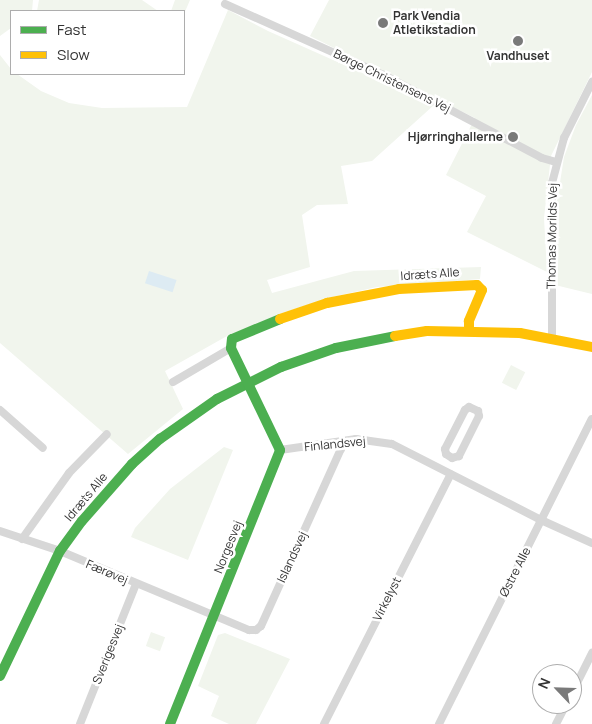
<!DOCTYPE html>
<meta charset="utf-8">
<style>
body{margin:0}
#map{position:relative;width:592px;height:724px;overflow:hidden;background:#fff;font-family:Manrope,sans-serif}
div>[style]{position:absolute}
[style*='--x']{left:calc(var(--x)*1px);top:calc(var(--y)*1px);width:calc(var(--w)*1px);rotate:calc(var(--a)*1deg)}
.green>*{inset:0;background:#f1f5ed;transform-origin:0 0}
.water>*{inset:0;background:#ddebf3;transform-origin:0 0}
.street>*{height:8px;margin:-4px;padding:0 4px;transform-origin:4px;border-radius:4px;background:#d7d7d7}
.fast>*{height:10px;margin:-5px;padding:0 5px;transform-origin:5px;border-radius:5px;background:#4caf50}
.slow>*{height:10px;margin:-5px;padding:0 5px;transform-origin:5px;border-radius:5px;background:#ffc107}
.dots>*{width:14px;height:14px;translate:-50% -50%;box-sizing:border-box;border:2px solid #fff;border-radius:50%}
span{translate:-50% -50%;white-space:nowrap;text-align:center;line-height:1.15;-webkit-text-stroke:5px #fff;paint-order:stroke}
.poi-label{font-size:12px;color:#333;font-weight:700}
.left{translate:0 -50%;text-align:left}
.right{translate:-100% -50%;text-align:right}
.street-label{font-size:12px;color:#333}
.legend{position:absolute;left:10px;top:10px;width:175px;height:65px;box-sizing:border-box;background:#fff;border:1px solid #adadad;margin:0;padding:6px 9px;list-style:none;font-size:15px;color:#333}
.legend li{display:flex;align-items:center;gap:10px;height:25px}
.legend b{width:25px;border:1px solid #adadad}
.north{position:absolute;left:532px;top:664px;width:50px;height:50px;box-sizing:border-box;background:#fff;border:1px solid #adadad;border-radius:50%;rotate:294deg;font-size:14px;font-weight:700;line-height:20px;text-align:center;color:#333}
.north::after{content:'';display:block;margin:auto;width:18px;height:22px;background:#7a7a7a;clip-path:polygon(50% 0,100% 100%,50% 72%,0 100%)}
</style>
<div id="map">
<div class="green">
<i style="clip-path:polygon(0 0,33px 0,32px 11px,11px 11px,11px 28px,0 36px)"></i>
<i style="clip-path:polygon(39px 0,142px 0,158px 11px,37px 11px)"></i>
<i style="clip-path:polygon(175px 0,190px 0,184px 14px,184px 11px,171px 11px)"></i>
<i style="clip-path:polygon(329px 0,592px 0,592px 72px,551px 156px,544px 218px,547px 272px,467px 232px,486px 196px,446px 175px,475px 118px,310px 36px)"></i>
<i style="clip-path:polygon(228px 10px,268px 31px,434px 105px,372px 161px,341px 166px,348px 204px,317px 205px,302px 215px,310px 267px,267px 280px,272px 293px,354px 271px,481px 267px,480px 279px,377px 287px,332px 297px,285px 312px,227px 336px,165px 371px,183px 409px,128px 454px,0 343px,0 55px,11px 69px,11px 74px,17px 74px,41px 91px,69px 103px,102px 108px,187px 107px)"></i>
<i style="clip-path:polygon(592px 95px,592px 294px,555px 285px,555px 214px,564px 157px,576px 125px)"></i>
<i style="left:511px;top:365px;width:16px;height:20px;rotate:27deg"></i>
<i style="clip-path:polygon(224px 447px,233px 450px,188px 560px,131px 537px,135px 528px,170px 489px)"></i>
<i style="left:151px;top:632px;width:15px;height:15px;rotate:20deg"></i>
<i style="clip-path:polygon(225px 633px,290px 659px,256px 724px,229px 724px,211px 716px,219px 696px,198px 686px,218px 635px)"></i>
</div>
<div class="water">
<i style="left:149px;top:271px;width:29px;height:13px;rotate:18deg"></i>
</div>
<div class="street">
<i style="--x:225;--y:4;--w:174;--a:24.1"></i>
<i style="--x:384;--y:75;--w:178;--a:27.7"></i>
<i style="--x:542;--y:158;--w:15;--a:16"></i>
<i style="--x:552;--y:337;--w:154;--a:-90"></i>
<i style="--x:552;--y:183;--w:47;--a:-75.1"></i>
<i style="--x:564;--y:138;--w:63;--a:-63.4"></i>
<i style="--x:173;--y:382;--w:67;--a:-30.4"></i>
<i style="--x:469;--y:407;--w:10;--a:24"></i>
<i style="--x:478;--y:411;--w:5;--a:79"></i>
<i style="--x:479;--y:416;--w:45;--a:116.6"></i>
<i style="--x:459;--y:456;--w:7;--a:164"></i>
<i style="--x:452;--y:458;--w:7;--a:-146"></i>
<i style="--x:446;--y:454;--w:5;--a:-101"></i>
<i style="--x:445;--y:449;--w:44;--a:-62.9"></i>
<i style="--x:465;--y:410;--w:5;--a:-37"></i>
<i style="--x:0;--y:410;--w:57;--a:41.5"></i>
<i style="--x:280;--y:450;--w:77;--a:-8.2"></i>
<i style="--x:356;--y:439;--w:36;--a:8"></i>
<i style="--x:392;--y:444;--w:167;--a:27"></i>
<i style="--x:541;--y:520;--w:56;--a:24.3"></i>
<i style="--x:0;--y:531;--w:63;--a:18.4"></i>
<i style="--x:60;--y:551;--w:205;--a:22.7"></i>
<i style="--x:249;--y:630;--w:7;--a:0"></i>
<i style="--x:256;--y:630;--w:6;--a:-39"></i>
<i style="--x:261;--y:626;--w:194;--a:-65.7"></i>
<i style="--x:341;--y:449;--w:8;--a:-83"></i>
<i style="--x:22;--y:539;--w:81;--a:-54.5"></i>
<i style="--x:69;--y:473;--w:54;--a:-45.7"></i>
<i style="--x:572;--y:693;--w:45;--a:-63.4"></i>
<i style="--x:80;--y:724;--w:151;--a:-68.2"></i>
<i style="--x:324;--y:724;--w:280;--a:-63.1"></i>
<i style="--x:439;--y:724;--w:341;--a:-63.4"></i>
<i style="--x:556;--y:724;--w:22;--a:-63"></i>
</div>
<div class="fast">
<i style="--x:0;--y:676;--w:139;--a:-64.4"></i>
<i style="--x:60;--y:551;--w:37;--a:-54"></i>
<i style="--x:82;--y:521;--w:76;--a:-48.7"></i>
<i style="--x:132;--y:464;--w:38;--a:-42"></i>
<i style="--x:160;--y:439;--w:70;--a:-35.1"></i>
<i style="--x:217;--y:399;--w:72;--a:-26.6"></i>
<i style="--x:281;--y:367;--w:58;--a:-19.1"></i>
<i style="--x:336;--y:348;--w:60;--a:-11.5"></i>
<i style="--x:170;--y:724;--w:295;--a:-68.1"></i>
<i style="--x:280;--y:450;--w:113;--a:-115.7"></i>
<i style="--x:231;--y:348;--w:9;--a:-84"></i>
<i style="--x:232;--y:339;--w:52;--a:-22.6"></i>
</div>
<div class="slow">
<i style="--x:280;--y:319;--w:50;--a:-18.8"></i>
<i style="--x:327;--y:303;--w:73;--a:-11"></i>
<i style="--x:399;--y:289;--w:78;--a:-2.9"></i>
<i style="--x:477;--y:285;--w:7;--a:45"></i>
<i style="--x:482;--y:290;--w:34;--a:113"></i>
<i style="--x:469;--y:321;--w:9;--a:90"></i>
<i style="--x:395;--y:336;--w:32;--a:-9"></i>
<i style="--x:427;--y:331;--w:93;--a:1.2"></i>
<i style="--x:520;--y:333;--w:73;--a:11"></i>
</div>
<div class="dots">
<i style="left:383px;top:23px;background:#7a7a7a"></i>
<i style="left:518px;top:41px;background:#7a7a7a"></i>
<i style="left:513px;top:137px;background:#7a7a7a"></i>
</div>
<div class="poi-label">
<span class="left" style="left:393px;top:23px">Park Vendia<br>Atletikstadion</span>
<span style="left:518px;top:56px">Vandhuset</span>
<span class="right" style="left:503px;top:137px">Hjørringhallerne</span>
</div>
<div class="street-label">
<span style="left:392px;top:81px;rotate:26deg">Børge Christensens Vej</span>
<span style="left:552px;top:236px;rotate:-89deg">Thomas Morilds Vej</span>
<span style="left:430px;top:274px;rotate:-4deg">Idræts Alle</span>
<span style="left:335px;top:444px;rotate:-6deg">Finlandsvej</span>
<span style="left:86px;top:497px;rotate:-50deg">Idræts Alle</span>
<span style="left:228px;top:547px;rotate:-68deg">Norgesvej</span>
<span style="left:292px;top:557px;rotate:-65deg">Islandsvej</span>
<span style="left:107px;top:572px;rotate:23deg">Færøvej</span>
<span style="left:515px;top:572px;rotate:-63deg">Østre Alle</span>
<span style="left:387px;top:599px;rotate:-63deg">Virkelyst</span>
<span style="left:108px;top:654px;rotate:-68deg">Sverigesvej</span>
</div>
<ul class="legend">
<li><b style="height:6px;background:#4caf50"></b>Fast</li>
<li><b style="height:6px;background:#ffc107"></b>Slow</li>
</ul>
<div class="north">N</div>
</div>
